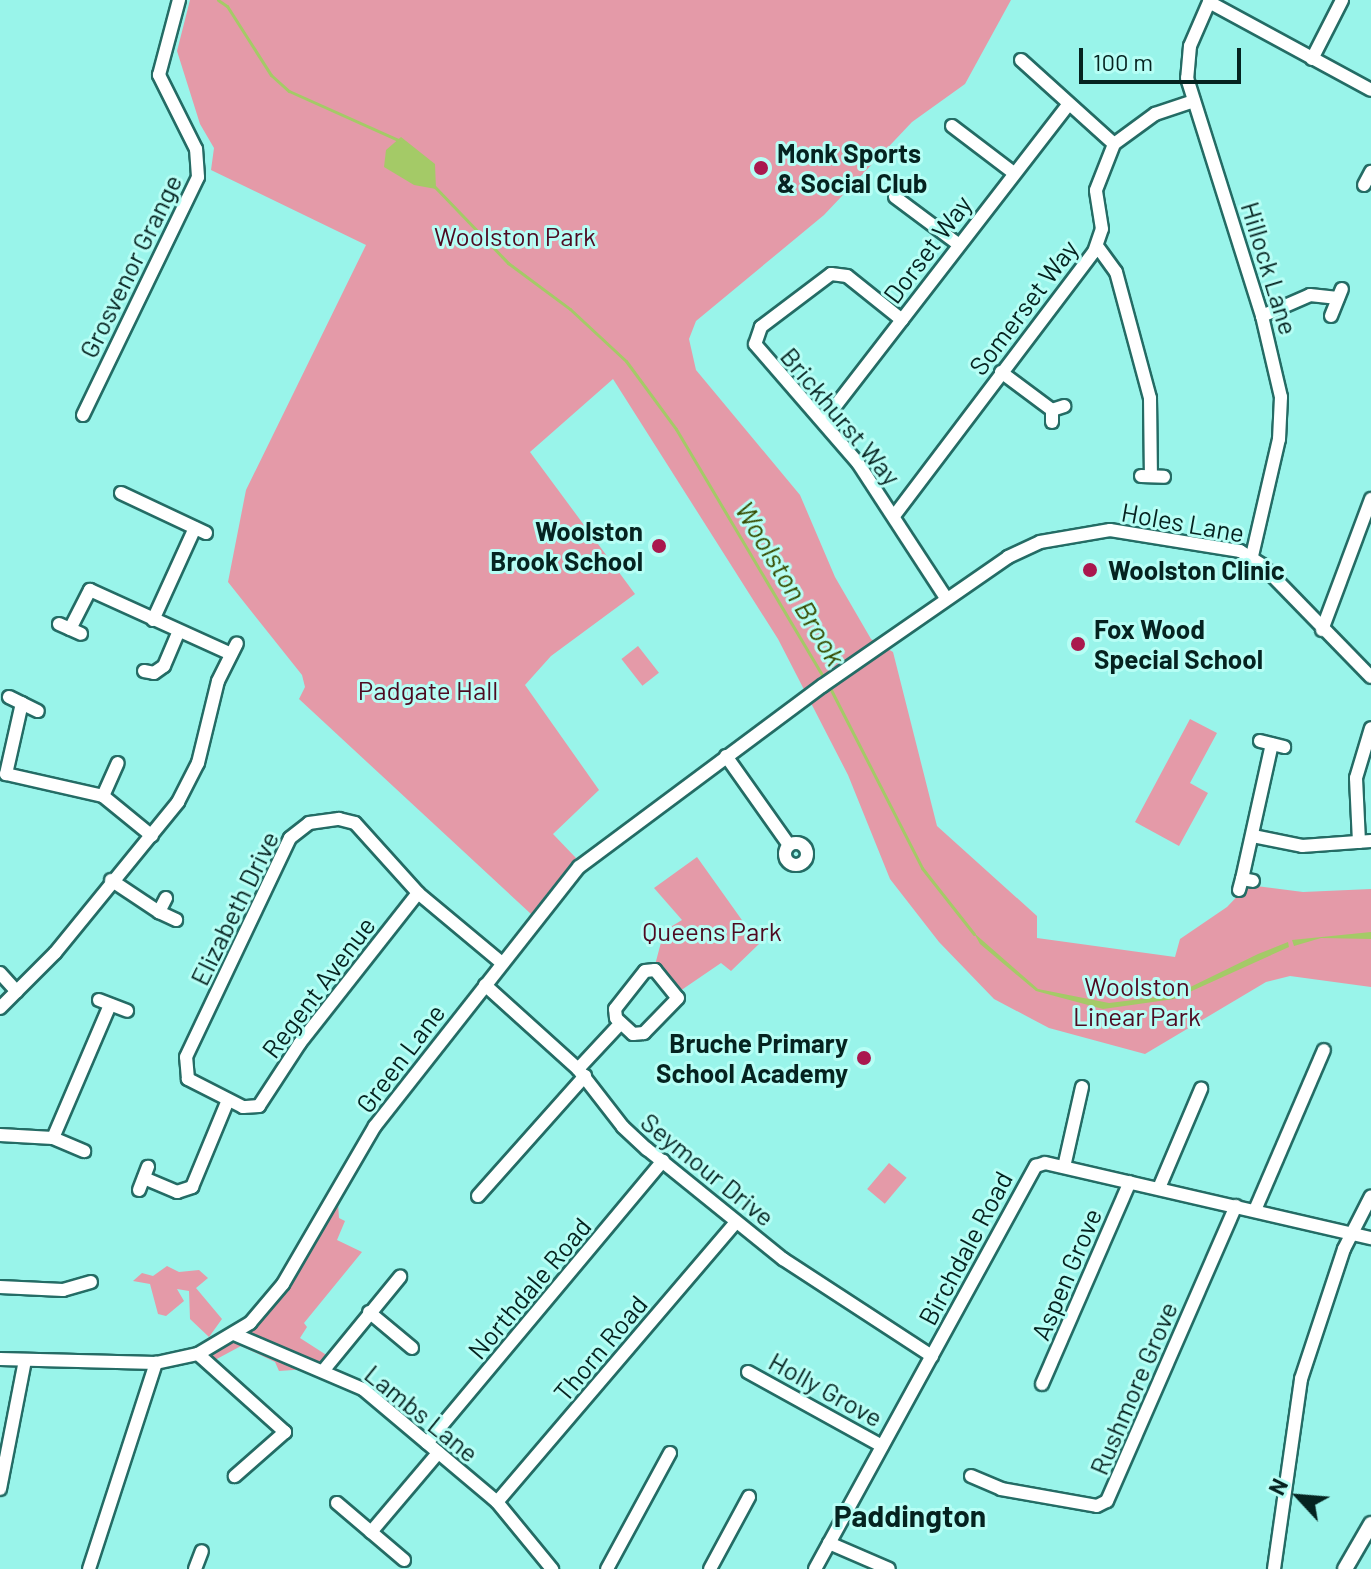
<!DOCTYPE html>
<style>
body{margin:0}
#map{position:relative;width:1371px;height:1569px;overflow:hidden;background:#99f4ea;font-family:Barlow,sans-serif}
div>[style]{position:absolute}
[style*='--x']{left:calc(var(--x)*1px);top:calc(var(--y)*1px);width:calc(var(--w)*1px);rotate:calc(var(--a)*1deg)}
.green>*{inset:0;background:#e49aa8;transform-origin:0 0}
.water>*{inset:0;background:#a4ca67}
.stream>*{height:3px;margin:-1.5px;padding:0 1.5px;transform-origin:1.5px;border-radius:1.5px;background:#a4ca67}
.roads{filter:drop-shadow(2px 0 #246c65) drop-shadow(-2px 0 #246c65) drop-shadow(0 2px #246c65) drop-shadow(0 -2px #246c65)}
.minor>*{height:12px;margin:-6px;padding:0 6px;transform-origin:6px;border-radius:6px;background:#fff}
.minor>.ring{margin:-6px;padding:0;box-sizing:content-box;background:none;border:12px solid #fff;border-radius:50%}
.major>*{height:14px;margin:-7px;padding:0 7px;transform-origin:7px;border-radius:7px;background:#fff}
.dots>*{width:22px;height:22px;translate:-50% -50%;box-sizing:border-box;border:4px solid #b7fef5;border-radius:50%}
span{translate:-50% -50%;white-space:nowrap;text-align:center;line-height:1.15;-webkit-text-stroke:6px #b7fef5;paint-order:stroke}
.poi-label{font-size:26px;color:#052320;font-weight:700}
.left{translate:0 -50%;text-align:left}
.right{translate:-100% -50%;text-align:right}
.park-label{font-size:26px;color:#4e0a21}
.street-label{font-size:26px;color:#052320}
.water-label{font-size:28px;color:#364c00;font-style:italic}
.quarter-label{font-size:30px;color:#052320;font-weight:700}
.north{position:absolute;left:1259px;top:1457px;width:80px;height:80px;-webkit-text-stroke:6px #b7fef5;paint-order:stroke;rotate:296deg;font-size:22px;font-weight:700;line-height:32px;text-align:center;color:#052320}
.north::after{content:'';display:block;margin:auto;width:28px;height:36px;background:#052320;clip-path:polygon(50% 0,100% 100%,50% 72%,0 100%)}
.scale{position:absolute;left:1079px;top:48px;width:162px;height:36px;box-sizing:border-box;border:4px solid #052320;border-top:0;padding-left:10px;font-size:24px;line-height:28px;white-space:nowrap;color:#052320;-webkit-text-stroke:6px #b7fef5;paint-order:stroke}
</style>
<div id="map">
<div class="green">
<i style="clip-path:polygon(190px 0,1011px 0,965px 84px,912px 122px,824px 215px,696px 321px,689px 339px,696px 370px,800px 495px,835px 577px,871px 639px,893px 652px,937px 826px,1037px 916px,1037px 938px,1175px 957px,1180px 939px,1227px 907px,1248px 885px,1303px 892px,1371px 889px,1371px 987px,1290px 976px,1266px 982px,1145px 1054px,1049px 1028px,994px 999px,939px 942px,890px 879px,848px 775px,778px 639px,613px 379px,530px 452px,635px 594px,551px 656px,525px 685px,599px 790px,553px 834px,576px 858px,531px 914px,299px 699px,305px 687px,302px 675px,228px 582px,246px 490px,366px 245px,211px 170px,214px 148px,200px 124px,177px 51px)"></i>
<i style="left:638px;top:646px;width:34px;height:21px;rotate:52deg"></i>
<i style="clip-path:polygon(1190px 719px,1217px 733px,1190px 783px,1208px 793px,1179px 846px,1135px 822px)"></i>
<i style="clip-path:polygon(697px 857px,759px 944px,731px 971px,721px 963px,680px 991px,655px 965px,664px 931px,682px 920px,654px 888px)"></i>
<i style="left:889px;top:1163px;width:23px;height:34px;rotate:40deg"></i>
<i style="clip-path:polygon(327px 1203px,338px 1203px,339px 1218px,345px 1221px,337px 1240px,362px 1252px,304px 1323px,307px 1327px,300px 1338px,328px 1356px,322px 1368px,279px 1371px,275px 1362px,241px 1346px,213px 1361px,206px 1352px,248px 1330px)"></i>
<i style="clip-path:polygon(167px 1266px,179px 1272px,199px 1270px,208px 1278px,196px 1288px,222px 1319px,209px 1337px,190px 1319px,189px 1291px,177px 1289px,184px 1301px,166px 1316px,158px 1314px,150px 1284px,133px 1281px,142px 1273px,153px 1276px)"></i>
</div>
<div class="water">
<i style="clip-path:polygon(401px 137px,435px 164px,436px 189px,414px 185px,384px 167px,386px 150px)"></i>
<i style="clip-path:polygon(1371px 932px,1371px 939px,1321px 938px,1294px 946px,1292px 940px)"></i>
<i style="clip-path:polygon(974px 933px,1038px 989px,1109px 1003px,1174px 995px,1258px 954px,1288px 942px,1289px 947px,1174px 999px,1103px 1009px,1036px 991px,980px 944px)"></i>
</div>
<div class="stream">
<i style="--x:218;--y:0;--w:11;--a:34"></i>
<i style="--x:227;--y:6;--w:82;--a:57.5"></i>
<i style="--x:271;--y:75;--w:24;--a:42"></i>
<i style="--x:289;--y:91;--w:120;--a:24.2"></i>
<i style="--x:434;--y:186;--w:107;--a:46.1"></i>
<i style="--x:508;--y:263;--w:77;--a:36.6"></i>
<i style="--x:570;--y:309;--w:76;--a:42.9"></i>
<i style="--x:626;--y:361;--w:84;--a:53.7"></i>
<i style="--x:676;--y:429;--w:292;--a:59.3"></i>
<i style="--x:829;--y:686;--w:204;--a:62.9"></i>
<i style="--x:922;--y:868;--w:84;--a:51.8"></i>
</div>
<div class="roads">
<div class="minor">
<i style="--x:1210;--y:0;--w:50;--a:113.5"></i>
<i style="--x:1190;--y:46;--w:32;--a:95"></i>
<i style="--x:1187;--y:78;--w:250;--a:72.5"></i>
<i style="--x:1262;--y:316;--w:83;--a:76.8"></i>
<i style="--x:1281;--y:397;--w:42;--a:92.7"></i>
<i style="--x:1279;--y:439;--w:120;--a:103"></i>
<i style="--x:1209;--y:2;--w:184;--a:28.5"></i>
<i style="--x:1312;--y:59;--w:66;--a:-63"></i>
<i style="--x:1021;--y:60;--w:125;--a:42.1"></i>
<i style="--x:952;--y:126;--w:78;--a:37.2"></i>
<i style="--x:1364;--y:185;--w:15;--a:-62"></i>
<i style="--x:895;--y:197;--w:79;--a:36.7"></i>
<i style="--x:1097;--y:246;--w:32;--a:54"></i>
<i style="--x:1116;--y:272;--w:131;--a:74.9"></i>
<i style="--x:1150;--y:398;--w:78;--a:89.3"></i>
<i style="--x:1262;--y:316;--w:52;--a:-23.6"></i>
<i style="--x:1310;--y:295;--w:28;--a:6"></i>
<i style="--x:1331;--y:316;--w:29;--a:-68"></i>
<i style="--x:902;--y:320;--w:70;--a:-141.3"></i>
<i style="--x:847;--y:276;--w:16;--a:-173"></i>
<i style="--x:831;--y:274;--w:88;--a:142.9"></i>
<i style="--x:761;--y:327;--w:18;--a:109"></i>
<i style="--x:755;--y:344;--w:157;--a:49.1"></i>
<i style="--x:858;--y:463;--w:161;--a:56.9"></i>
<i style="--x:1001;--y:372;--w:64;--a:36.7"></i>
<i style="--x:83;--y:415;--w:264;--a:-64.2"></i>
<i style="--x:198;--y:177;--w:28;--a:-94"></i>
<i style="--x:196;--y:149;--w:83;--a:-116.6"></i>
<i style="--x:159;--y:75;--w:78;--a:-75.1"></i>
<i style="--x:823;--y:422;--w:401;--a:-52.3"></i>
<i style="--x:1052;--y:422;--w:12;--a:-90"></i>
<i style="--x:1052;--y:410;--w:13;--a:-18"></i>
<i style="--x:1141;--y:476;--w:23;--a:2"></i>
<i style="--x:121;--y:493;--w:94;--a:25.2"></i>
<i style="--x:894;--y:516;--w:331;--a:-52.9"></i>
<i style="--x:1094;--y:252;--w:24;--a:-71"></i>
<i style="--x:1102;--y:229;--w:39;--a:-99"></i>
<i style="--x:1096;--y:190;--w:49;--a:-68.6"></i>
<i style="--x:1114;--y:144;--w:51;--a:-36.2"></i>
<i style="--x:1155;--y:114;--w:41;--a:-18.4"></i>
<i style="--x:153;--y:620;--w:101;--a:-65.5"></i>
<i style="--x:59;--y:624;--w:24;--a:24"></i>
<i style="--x:70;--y:629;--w:44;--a:-62.9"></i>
<i style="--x:90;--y:590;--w:155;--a:24.4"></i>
<i style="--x:1322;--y:630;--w:140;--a:-69.5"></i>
<i style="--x:144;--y:671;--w:10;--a:11"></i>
<i style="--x:154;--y:673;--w:12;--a:-35"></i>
<i style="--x:164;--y:666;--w:38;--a:-67"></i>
<i style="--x:9;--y:697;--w:32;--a:26"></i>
<i style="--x:22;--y:703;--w:73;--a:102.7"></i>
<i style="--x:6;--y:774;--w:99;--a:12.8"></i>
<i style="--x:103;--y:796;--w:63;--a:39.2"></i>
<i style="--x:1260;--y:741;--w:25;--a:14"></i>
<i style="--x:726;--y:756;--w:109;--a:54.7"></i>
<i style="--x:103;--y:796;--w:36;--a:-66"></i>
<i style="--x:1253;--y:836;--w:50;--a:11.5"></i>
<i style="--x:1302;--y:846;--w:69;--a:-4.1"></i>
<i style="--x:1359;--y:842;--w:64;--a:-92.7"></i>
<i style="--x:1356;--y:778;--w:52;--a:-73.3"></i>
<i class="ring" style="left:785px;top:843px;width:10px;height:10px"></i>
<i style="--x:1242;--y:879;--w:138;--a:-77.5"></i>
<i style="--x:111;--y:880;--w:58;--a:33.7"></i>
<i style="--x:1239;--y:890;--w:11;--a:-75"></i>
<i style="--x:1242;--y:879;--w:11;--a:10"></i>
<i style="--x:418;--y:893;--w:191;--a:128.2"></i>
<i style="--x:300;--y:1043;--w:75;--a:123.1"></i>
<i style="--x:259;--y:1106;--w:16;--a:176"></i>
<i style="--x:243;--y:1107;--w:62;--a:-153"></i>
<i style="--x:188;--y:1079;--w:22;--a:-95"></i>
<i style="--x:186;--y:1057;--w:242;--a:-64.6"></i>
<i style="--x:290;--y:838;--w:24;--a:-38"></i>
<i style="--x:309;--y:823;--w:30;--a:-8"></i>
<i style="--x:339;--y:819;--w:16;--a:14"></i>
<i style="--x:355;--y:823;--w:94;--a:48"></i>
<i style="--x:418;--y:893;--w:109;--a:39.8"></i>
<i style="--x:166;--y:898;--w:16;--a:117"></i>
<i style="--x:159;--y:912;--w:19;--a:25"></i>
<i style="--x:655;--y:970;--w:36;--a:51"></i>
<i style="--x:678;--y:998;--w:49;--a:134.2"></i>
<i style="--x:644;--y:1033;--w:11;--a:175"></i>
<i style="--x:633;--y:1034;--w:23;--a:-137"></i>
<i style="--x:616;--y:1018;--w:9;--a:-96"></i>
<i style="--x:615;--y:1009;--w:48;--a:-51.7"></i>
<i style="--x:645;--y:971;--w:10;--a:-6"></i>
<i style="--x:0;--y:973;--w:25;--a:48"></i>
<i style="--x:485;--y:985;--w:125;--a:42.1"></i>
<i style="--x:578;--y:1069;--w:73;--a:52.2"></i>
<i style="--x:623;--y:1127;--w:33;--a:43"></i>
<i style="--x:647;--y:1149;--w:175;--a:39"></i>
<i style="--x:783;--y:1259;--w:178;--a:33.1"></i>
<i style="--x:99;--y:1000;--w:30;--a:21"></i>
<i style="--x:0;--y:1008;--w:78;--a:-45"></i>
<i style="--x:55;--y:953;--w:195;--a:-50.8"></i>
<i style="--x:178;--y:802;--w:44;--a:-62.9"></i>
<i style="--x:198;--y:763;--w:84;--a:-76.3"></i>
<i style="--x:218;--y:681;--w:42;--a:-63.4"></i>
<i style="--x:578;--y:1069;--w:62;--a:-47"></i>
<i style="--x:0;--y:1135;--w:53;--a:3.2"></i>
<i style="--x:53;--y:1138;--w:145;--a:-66.8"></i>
<i style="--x:53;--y:1138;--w:34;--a:23"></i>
<i style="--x:1064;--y:1167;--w:82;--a:-77.3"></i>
<i style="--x:144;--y:1178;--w:36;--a:23"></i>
<i style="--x:177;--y:1192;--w:16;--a:-18"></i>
<i style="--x:192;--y:1187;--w:94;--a:-67.5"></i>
<i style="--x:1159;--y:1188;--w:108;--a:-67"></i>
<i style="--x:139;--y:1190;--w:25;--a:-69"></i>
<i style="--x:478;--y:1196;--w:161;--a:-48.3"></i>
<i style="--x:1255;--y:1210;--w:174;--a:-66.7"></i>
<i style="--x:0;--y:1287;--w:63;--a:2.7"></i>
<i style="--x:63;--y:1290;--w:29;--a:-16"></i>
<i style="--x:369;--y:1312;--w:56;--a:39.9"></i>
<i style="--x:234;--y:1334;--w:140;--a:23.1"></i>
<i style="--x:363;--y:1389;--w:175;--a:40.1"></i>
<i style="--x:497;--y:1502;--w:87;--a:50.6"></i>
<i style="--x:198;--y:1354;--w:117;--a:41.9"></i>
<i style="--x:285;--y:1432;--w:67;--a:138.7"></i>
<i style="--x:0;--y:1359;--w:156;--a:1.5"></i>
<i style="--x:156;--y:1363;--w:43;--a:-12.1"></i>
<i style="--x:198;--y:1354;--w:61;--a:-30.8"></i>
<i style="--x:250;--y:1323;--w:51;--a:-49.8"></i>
<i style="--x:283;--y:1284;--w:183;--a:-59.8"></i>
<i style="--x:375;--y:1126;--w:330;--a:-51.8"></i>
<i style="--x:579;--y:867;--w:303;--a:-36.7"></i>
<i style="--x:822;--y:686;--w:226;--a:-34.7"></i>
<i style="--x:1008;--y:557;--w:35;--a:-25"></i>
<i style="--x:1040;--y:542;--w:71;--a:-9.7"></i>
<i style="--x:1110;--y:530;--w:132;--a:9.2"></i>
<i style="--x:1240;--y:551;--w:26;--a:32"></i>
<i style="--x:1262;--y:565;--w:156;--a:45.8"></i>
<i style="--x:323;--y:1371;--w:122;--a:-50.7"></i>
<i style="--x:748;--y:1372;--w:153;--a:28.9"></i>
<i style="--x:1042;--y:1384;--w:220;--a:-66.5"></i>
<i style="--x:427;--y:1443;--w:368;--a:-50.1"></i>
<i style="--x:971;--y:1476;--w:33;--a:23"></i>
<i style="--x:1001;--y:1489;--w:97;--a:10"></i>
<i style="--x:1097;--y:1506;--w:11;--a:-27"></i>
<i style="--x:1107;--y:1501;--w:322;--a:-66.4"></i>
<i style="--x:0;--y:1489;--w:131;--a:-79"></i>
<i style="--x:497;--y:1502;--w:368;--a:-49.5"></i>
<i style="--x:337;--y:1503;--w:88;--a:40.4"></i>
<i style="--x:371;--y:1532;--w:104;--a:-49.7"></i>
<i style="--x:829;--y:1543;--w:65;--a:23.4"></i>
<i style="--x:89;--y:1569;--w:217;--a:-72"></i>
<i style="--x:195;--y:1569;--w:19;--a:-69"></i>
<i style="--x:607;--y:1569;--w:132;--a:-61.5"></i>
<i style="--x:710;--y:1569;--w:82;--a:-61.6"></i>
<i style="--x:815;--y:1569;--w:460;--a:-61.3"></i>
<i style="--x:1036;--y:1166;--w:9;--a:-18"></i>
<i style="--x:1045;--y:1163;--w:335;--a:13"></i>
<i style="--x:1274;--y:1569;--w:192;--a:-81.9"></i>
<i style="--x:1301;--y:1379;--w:137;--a:-71.7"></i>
<i style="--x:1344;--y:1249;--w:59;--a:-63"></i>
</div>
<div class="major">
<i style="--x:1345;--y:1569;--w:52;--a:-60"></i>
</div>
</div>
<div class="dots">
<i style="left:761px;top:168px;background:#aa184e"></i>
<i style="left:659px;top:546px;background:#aa184e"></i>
<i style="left:1090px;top:570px;background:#aa184e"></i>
<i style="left:1078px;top:644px;background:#aa184e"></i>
<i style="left:864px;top:1058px;background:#aa184e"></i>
</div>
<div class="poi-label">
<span class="left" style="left:777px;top:168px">Monk Sports<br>&amp; Social Club</span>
<span class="right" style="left:643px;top:546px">Woolston<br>Brook School</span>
<span class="left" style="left:1108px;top:570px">Woolston Clinic</span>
<span class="left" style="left:1094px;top:644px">Fox Wood<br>Special School</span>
<span class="right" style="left:848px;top:1058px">Bruche Primary<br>School Academy</span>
</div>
<div class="park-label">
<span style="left:515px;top:236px">Woolston Park</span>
<span style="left:428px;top:690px">Padgate Hall</span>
<span style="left:712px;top:931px">Queens Park</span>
<span style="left:1137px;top:1001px">Woolston<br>Linear Park</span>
</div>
<div class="street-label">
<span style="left:927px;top:249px;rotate:-53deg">Dorset Way</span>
<span style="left:130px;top:266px;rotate:-64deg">Grosvenor Grange</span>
<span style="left:1270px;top:268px;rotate:73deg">Hillock Lane</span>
<span style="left:1023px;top:307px;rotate:-53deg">Somerset Way</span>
<span style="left:841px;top:416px;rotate:50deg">Brickhurst Way</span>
<span style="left:1183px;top:522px;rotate:10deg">Holes Lane</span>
<span style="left:234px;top:908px;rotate:-64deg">Elizabeth Drive</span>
<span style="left:318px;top:987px;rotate:-53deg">Regent Avenue</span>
<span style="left:400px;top:1058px;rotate:-53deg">Green Lane</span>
<span style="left:708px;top:1169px;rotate:39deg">Seymour Drive</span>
<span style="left:965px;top:1248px;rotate:-62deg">Birchdale Road</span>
<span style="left:1066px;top:1274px;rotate:-67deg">Aspen Grove</span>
<span style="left:529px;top:1288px;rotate:-50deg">Northdale Road</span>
<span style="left:600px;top:1348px;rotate:-50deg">Thorn Road</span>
<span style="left:1133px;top:1388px;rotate:-67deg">Rushmore Grove</span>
<span style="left:826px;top:1389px;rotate:29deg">Holly Grove</span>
<span style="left:422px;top:1413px;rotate:39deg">Lambs Lane</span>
</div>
<div class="water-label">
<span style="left:791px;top:583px;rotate:59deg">Woolston Brook</span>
</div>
<div class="quarter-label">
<span style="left:910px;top:1515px">Paddington</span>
</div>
<div class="north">N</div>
<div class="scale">100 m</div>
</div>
